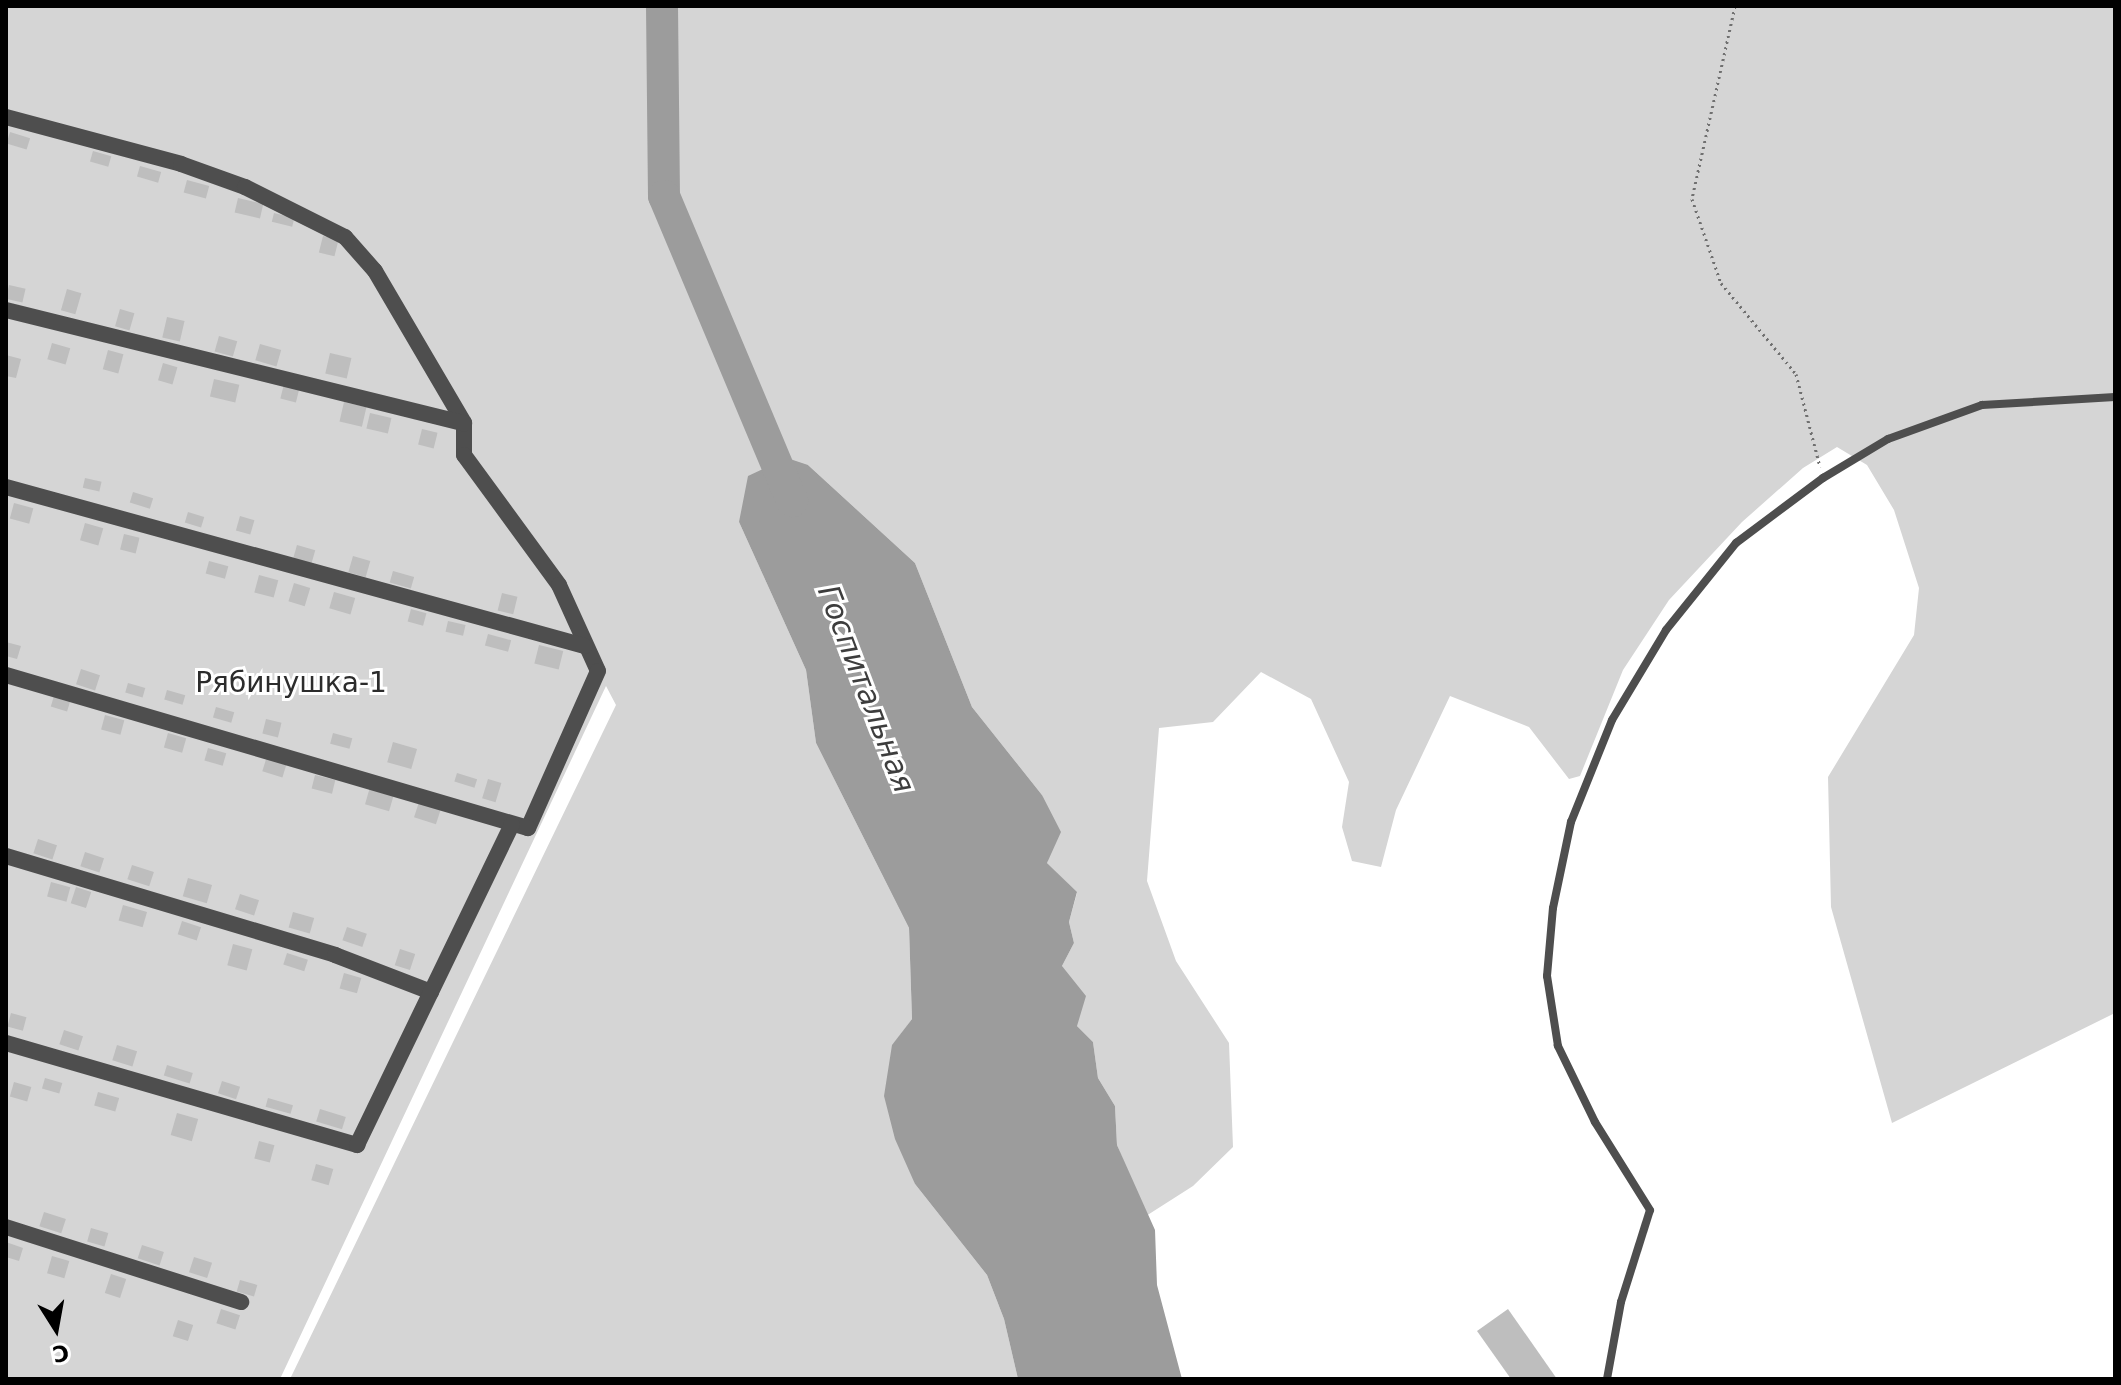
<!DOCTYPE html>
<meta charset="utf-8">
<style>
body{margin:0}
#map{position:relative;width:2121px;height:1385px;overflow:hidden;background:#fff;font-family:"DejaVu Sans",sans-serif}
div>[style]{position:absolute}
[style*='--x']{left:calc(var(--x)*1px);top:calc(var(--y)*1px);width:calc(var(--w)*1px);rotate:calc(var(--a)*1deg)}
.green>*{inset:0;background:#d5d5d5}
.water>*{inset:0;background:#9c9c9c}
.river>*{height:32px;margin:-16px;padding:0 16px;transform-origin:16px;border-radius:16px;background:#9c9c9c}
.building>*{inset:0;background:#bebebe;transform-origin:0 0}
.path>*{height:3px;margin-top:-1.5px;transform-origin:0;background:repeating-linear-gradient(90deg,#707070 0 2px,transparent 0 6px)}
.lane>*{height:8px;margin:-4px;padding:0 4px;transform-origin:4px;border-radius:4px;background:#4e4e4e}
.street>*{height:16px;margin:-8px;padding:0 8px;transform-origin:8px;border-radius:8px;background:#4e4e4e}
span{translate:-50% -50%;white-space:nowrap;text-align:center;line-height:1.15;-webkit-text-stroke:6px #fff;paint-order:stroke}
.park-label{font-size:28px;color:#2c2c2c}
.water-label{font-size:30px;color:#3d3d3d;font-style:italic}
.frame{position:absolute;inset:0;border:8px solid #000;pointer-events:none}
.north{position:absolute;left:16px;top:1289px;width:80px;height:80px;-webkit-text-stroke:6px #fff;paint-order:stroke;rotate:169deg;font-size:22px;font-weight:700;line-height:32px;text-align:center;color:#000}
.north::after{content:'';display:block;margin:auto;width:28px;height:36px;background:#000;clip-path:polygon(50% 0,100% 100%,50% 72%,0 100%)}
</style>
<div id="map">
<div class="green">
<i style="clip-path:polygon(6px 6px,2115px 6px,2115px 1013px,1892px 1123px,1831px 907px,1828px 777px,1914px 635px,1919px 588px,1894px 510px,1867px 465px,1837px 447px,1803px 468px,1742px 522px,1669px 600px,1623px 670px,1580px 776px,1569px 779px,1529px 727px,1450px 696px,1396px 810px,1381px 867px,1352px 861px,1342px 827px,1349px 782px,1311px 699px,1261px 672px,1213px 722px,1159px 728px,1147px 881px,1176px 961px,1229px 1043px,1233px 1147px,1193px 1186px,1146px 1216px,1117px 1145px,1115px 1106px,1098px 1078px,1093px 1042px,1077px 1026px,1062px 966px,1074px 943px,1069px 922px,1077px 893px,1047px 863px,1052px 843px,1042px 795px,972px 707px,915px 563px,808px 465px,739px 522px,806px 670px,816px 743px,909px 928px,912px 1019px,892px 1046px,915px 1184px,987px 1275px,1004px 1319px,1018px 1379px,290px 1379px,616px 705px,606px 686px,280px 1379px,6px 1379px)"></i>
</div>
<div class="water">
<i style="clip-path:polygon(787px 458px,808px 465px,915px 563px,972px 707px,1042px 795px,1061px 832px,1047px 863px,1077px 892px,1069px 922px,1074px 943px,1062px 966px,1086px 996px,1077px 1026px,1093px 1042px,1098px 1078px,1115px 1106px,1117px 1145px,1155px 1230px,1157px 1285px,1182px 1379px,1018px 1379px,1004px 1319px,987px 1275px,915px 1184px,895px 1139px,884px 1096px,892px 1045px,912px 1019px,909px 928px,816px 743px,806px 670px,739px 522px,748px 476px)"></i>
</div>
<div class="river">
<i style="--x:662;--y:6;--w:190;--a:89.4"></i>
<i style="--x:664;--y:196;--w:331;--a:67.2"></i>
</div>
<div class="building">
<i style="left:10px;top:132px;width:21px;height:12px;rotate:17deg"></i>
<i style="left:93px;top:151px;width:19px;height:11px;rotate:16deg"></i>
<i style="left:140px;top:166px;width:22px;height:11px;rotate:16deg"></i>
<i style="left:187px;top:180px;width:23px;height:13px;rotate:15deg"></i>
<i style="left:238px;top:198px;width:26px;height:15px;rotate:13deg"></i>
<i style="left:274px;top:213px;width:21px;height:9px;rotate:14deg"></i>
<i style="left:323px;top:236px;width:16px;height:17px;rotate:14deg"></i>
<i style="left:9px;top:285px;width:17px;height:14px;rotate:13deg"></i>
<i style="left:67px;top:289px;width:15px;height:22px;rotate:16deg"></i>
<i style="left:120px;top:309px;width:15px;height:18px;rotate:16deg"></i>
<i style="left:167px;top:317px;width:18px;height:21px;rotate:13deg"></i>
<i style="left:219px;top:336px;width:19px;height:16px;rotate:16deg"></i>
<i style="left:52px;top:343px;width:19px;height:17px;rotate:16deg"></i>
<i style="left:260px;top:344px;width:22px;height:17px;rotate:16deg"></i>
<i style="left:108px;top:350px;width:16px;height:20px;rotate:15deg"></i>
<i style="left:330px;top:353px;width:22px;height:21px;rotate:13deg"></i>
<i style="clip-path:polygon(6px 355px,21px 359px,16px 378px,6px 376px)"></i>
<i style="left:163px;top:363px;width:15px;height:18px;rotate:16deg"></i>
<i style="left:214px;top:379px;width:26px;height:18px;rotate:13deg"></i>
<i style="left:284px;top:384px;width:16px;height:15px;rotate:14deg"></i>
<i style="left:344px;top:402px;width:23px;height:20px;rotate:13deg"></i>
<i style="left:370px;top:413px;width:22px;height:16px;rotate:13deg"></i>
<i style="left:422px;top:429px;width:16px;height:16px;rotate:14deg"></i>
<i style="left:85px;top:478px;width:17px;height:10px;rotate:13deg"></i>
<i style="left:133px;top:492px;width:21px;height:11px;rotate:17deg"></i>
<i style="left:14px;top:503px;width:20px;height:16px;rotate:15deg"></i>
<i style="left:188px;top:512px;width:17px;height:11px;rotate:17deg"></i>
<i style="left:240px;top:516px;width:15px;height:15px;rotate:16deg"></i>
<i style="left:85px;top:523px;width:19px;height:18px;rotate:16deg"></i>
<i style="left:124px;top:534px;width:16px;height:16px;rotate:14deg"></i>
<i style="left:297px;top:545px;width:19px;height:16px;rotate:16deg"></i>
<i style="left:353px;top:556px;width:18px;height:17px;rotate:16deg"></i>
<i style="left:209px;top:561px;width:20px;height:13px;rotate:15deg"></i>
<i style="left:393px;top:571px;width:22px;height:12px;rotate:16deg"></i>
<i style="left:259px;top:575px;width:20px;height:18px;rotate:15deg"></i>
<i style="left:294px;top:583px;width:17px;height:19px;rotate:17deg"></i>
<i style="left:334px;top:592px;width:22px;height:17px;rotate:16deg"></i>
<i style="left:502px;top:593px;width:16px;height:18px;rotate:14deg"></i>
<i style="left:411px;top:609px;width:16px;height:13px;rotate:15deg"></i>
<i style="left:448px;top:621px;width:18px;height:11px;rotate:13deg"></i>
<i style="left:488px;top:634px;width:24px;height:12px;rotate:15deg"></i>
<i style="clip-path:polygon(6px 642px,21px 646px,17px 659px,6px 656px)"></i>
<i style="left:539px;top:645px;width:25px;height:19px;rotate:14deg"></i>
<i style="left:81px;top:669px;width:20px;height:16px;rotate:18deg"></i>
<i style="left:128px;top:683px;width:18px;height:10px;rotate:16deg"></i>
<i style="left:167px;top:690px;width:19px;height:10px;rotate:16deg"></i>
<i style="left:54px;top:696px;width:17px;height:11px;rotate:17deg"></i>
<i style="left:216px;top:707px;width:19px;height:11px;rotate:16deg"></i>
<i style="left:105px;top:715px;width:20px;height:15px;rotate:15deg"></i>
<i style="left:266px;top:719px;width:16px;height:15px;rotate:14deg"></i>
<i style="left:168px;top:733px;width:19px;height:15px;rotate:16deg"></i>
<i style="left:333px;top:733px;width:20px;height:11px;rotate:15deg"></i>
<i style="left:393px;top:742px;width:25px;height:21px;rotate:16deg"></i>
<i style="left:208px;top:748px;width:19px;height:13px;rotate:16deg"></i>
<i style="left:267px;top:756px;width:21px;height:16px;rotate:17deg"></i>
<i style="left:457px;top:773px;width:21px;height:9px;rotate:17deg"></i>
<i style="left:315px;top:775px;width:21px;height:14px;rotate:14deg"></i>
<i style="left:488px;top:779px;width:14px;height:20px;rotate:17deg"></i>
<i style="left:370px;top:787px;width:25px;height:18px;rotate:16deg"></i>
<i style="left:419px;top:802px;width:23px;height:16px;rotate:18deg"></i>
<i style="left:38px;top:839px;width:20px;height:15px;rotate:18deg"></i>
<i style="left:85px;top:852px;width:20px;height:15px;rotate:18deg"></i>
<i style="left:132px;top:865px;width:23px;height:15px;rotate:18deg"></i>
<i style="left:188px;top:878px;width:25px;height:19px;rotate:16deg"></i>
<i style="left:51px;top:882px;width:20px;height:15px;rotate:15deg"></i>
<i style="left:76px;top:887px;width:16px;height:17px;rotate:18deg"></i>
<i style="left:240px;top:894px;width:20px;height:16px;rotate:18deg"></i>
<i style="left:123px;top:905px;width:25px;height:16px;rotate:16deg"></i>
<i style="left:293px;top:912px;width:22px;height:16px;rotate:16deg"></i>
<i style="left:182px;top:921px;width:20px;height:14px;rotate:18deg"></i>
<i style="left:347px;top:927px;width:21px;height:14px;rotate:19deg"></i>
<i style="left:233px;top:944px;width:20px;height:22px;rotate:15deg"></i>
<i style="left:400px;top:949px;width:16px;height:17px;rotate:18deg"></i>
<i style="left:287px;top:953px;width:22px;height:12px;rotate:18deg"></i>
<i style="left:344px;top:973px;width:18px;height:16px;rotate:16deg"></i>
<i style="left:11px;top:1013px;width:16px;height:14px;rotate:15deg"></i>
<i style="left:64px;top:1030px;width:20px;height:15px;rotate:18deg"></i>
<i style="left:117px;top:1045px;width:21px;height:16px;rotate:17deg"></i>
<i style="left:167px;top:1065px;width:27px;height:11px;rotate:17deg"></i>
<i style="left:45px;top:1078px;width:18px;height:11px;rotate:16deg"></i>
<i style="left:222px;top:1081px;width:19px;height:13px;rotate:18deg"></i>
<i style="left:14px;top:1082px;width:18px;height:15px;rotate:16deg"></i>
<i style="left:98px;top:1092px;width:22px;height:14px;rotate:16deg"></i>
<i style="left:268px;top:1098px;width:26px;height:9px;rotate:16deg"></i>
<i style="left:320px;top:1109px;width:27px;height:13px;rotate:17deg"></i>
<i style="left:177px;top:1113px;width:22px;height:23px;rotate:16deg"></i>
<i style="left:259px;top:1141px;width:16px;height:18px;rotate:15deg"></i>
<i style="left:316px;top:1164px;width:18px;height:17px;rotate:16deg"></i>
<i style="left:44px;top:1212px;width:23px;height:15px;rotate:18deg"></i>
<i style="left:91px;top:1228px;width:18px;height:14px;rotate:16deg"></i>
<i style="clip-path:polygon(6px 1242px,23px 1248px,19px 1261px,6px 1257px)"></i>
<i style="left:142px;top:1245px;width:23px;height:14px;rotate:18deg"></i>
<i style="left:52px;top:1256px;width:18px;height:18px;rotate:16deg"></i>
<i style="left:194px;top:1257px;width:19px;height:16px;rotate:18deg"></i>
<i style="left:111px;top:1274px;width:16px;height:20px;rotate:18deg"></i>
<i style="left:240px;top:1280px;width:18px;height:12px;rotate:16deg"></i>
<i style="left:221px;top:1309px;width:20px;height:15px;rotate:18deg"></i>
<i style="clip-path:polygon(1508px 1309px,1557px 1379px,1511px 1379px,1477px 1331px)"></i>
<i style="left:178px;top:1320px;width:16px;height:17px;rotate:18deg"></i>
</div>
<div class="path">
<i style="--x:1735;--y:6;--w:198;--a:102.6"></i>
<i style="--x:1692;--y:199;--w:89;--a:71"></i>
<i style="--x:1721;--y:283;--w:118;--a:50.5"></i>
<i style="--x:1796;--y:374;--w:96;--a:75.5"></i>
</div>
<div class="lane">
<i style="--x:1607;--y:1379;--w:78;--a:-79.7"></i>
<i style="--x:1621;--y:1302;--w:96;--a:-72.5"></i>
<i style="--x:1650;--y:1210;--w:104;--a:-122"></i>
<i style="--x:1595;--y:1122;--w:85;--a:-116"></i>
<i style="--x:1558;--y:1046;--w:71;--a:-98.9"></i>
<i style="--x:1547;--y:976;--w:68;--a:-85"></i>
<i style="--x:1553;--y:908;--w:88;--a:-78.2"></i>
<i style="--x:1571;--y:822;--w:110;--a:-68.1"></i>
<i style="--x:1612;--y:720;--w:105;--a:-59"></i>
<i style="--x:1666;--y:630;--w:112;--a:-51.2"></i>
<i style="--x:1736;--y:543;--w:109;--a:-36.8"></i>
<i style="--x:1823;--y:478;--w:76;--a:-31"></i>
<i style="--x:1888;--y:439;--w:100;--a:-19.9"></i>
<i style="--x:1982;--y:405;--w:133;--a:-3.4"></i>
</div>
<div class="street">
<i style="--x:6;--y:117;--w:181;--a:15"></i>
<i style="--x:181;--y:164;--w:68;--a:19.8"></i>
<i style="--x:245;--y:187;--w:112;--a:26.6"></i>
<i style="--x:345;--y:237;--w:45;--a:48.6"></i>
<i style="--x:375;--y:271;--w:176;--a:59.6"></i>
<i style="--x:464;--y:423;--w:32;--a:90"></i>
<i style="--x:464;--y:455;--w:161;--a:53.8"></i>
<i style="--x:559;--y:585;--w:94;--a:65.6"></i>
<i style="--x:598;--y:671;--w:172;--a:114"></i>
<i style="--x:528;--y:828;--w:544;--a:-163.66"></i>
<i style="--x:6;--y:310;--w:472;--a:13.9"></i>
<i style="--x:6;--y:487;--w:600;--a:15.36"></i>
<i style="--x:6;--y:856;--w:344;--a:16.7"></i>
<i style="--x:335;--y:955;--w:103;--a:21.1"></i>
<i style="--x:6;--y:1043;--w:366;--a:16.2"></i>
<i style="--x:357;--y:1145;--w:356;--a:-64.2"></i>
<i style="--x:6;--y:1227;--w:247;--a:17.7"></i>
</div>
<div class="park-label">
<span style="left:291px;top:683px">Рябинушка-1</span>
</div>
<div class="water-label">
<span style="left:866px;top:689px;rotate:69deg">Госпитальная</span>
</div>
<div class="frame"></div>
<div class="north">С</div>
</div>
